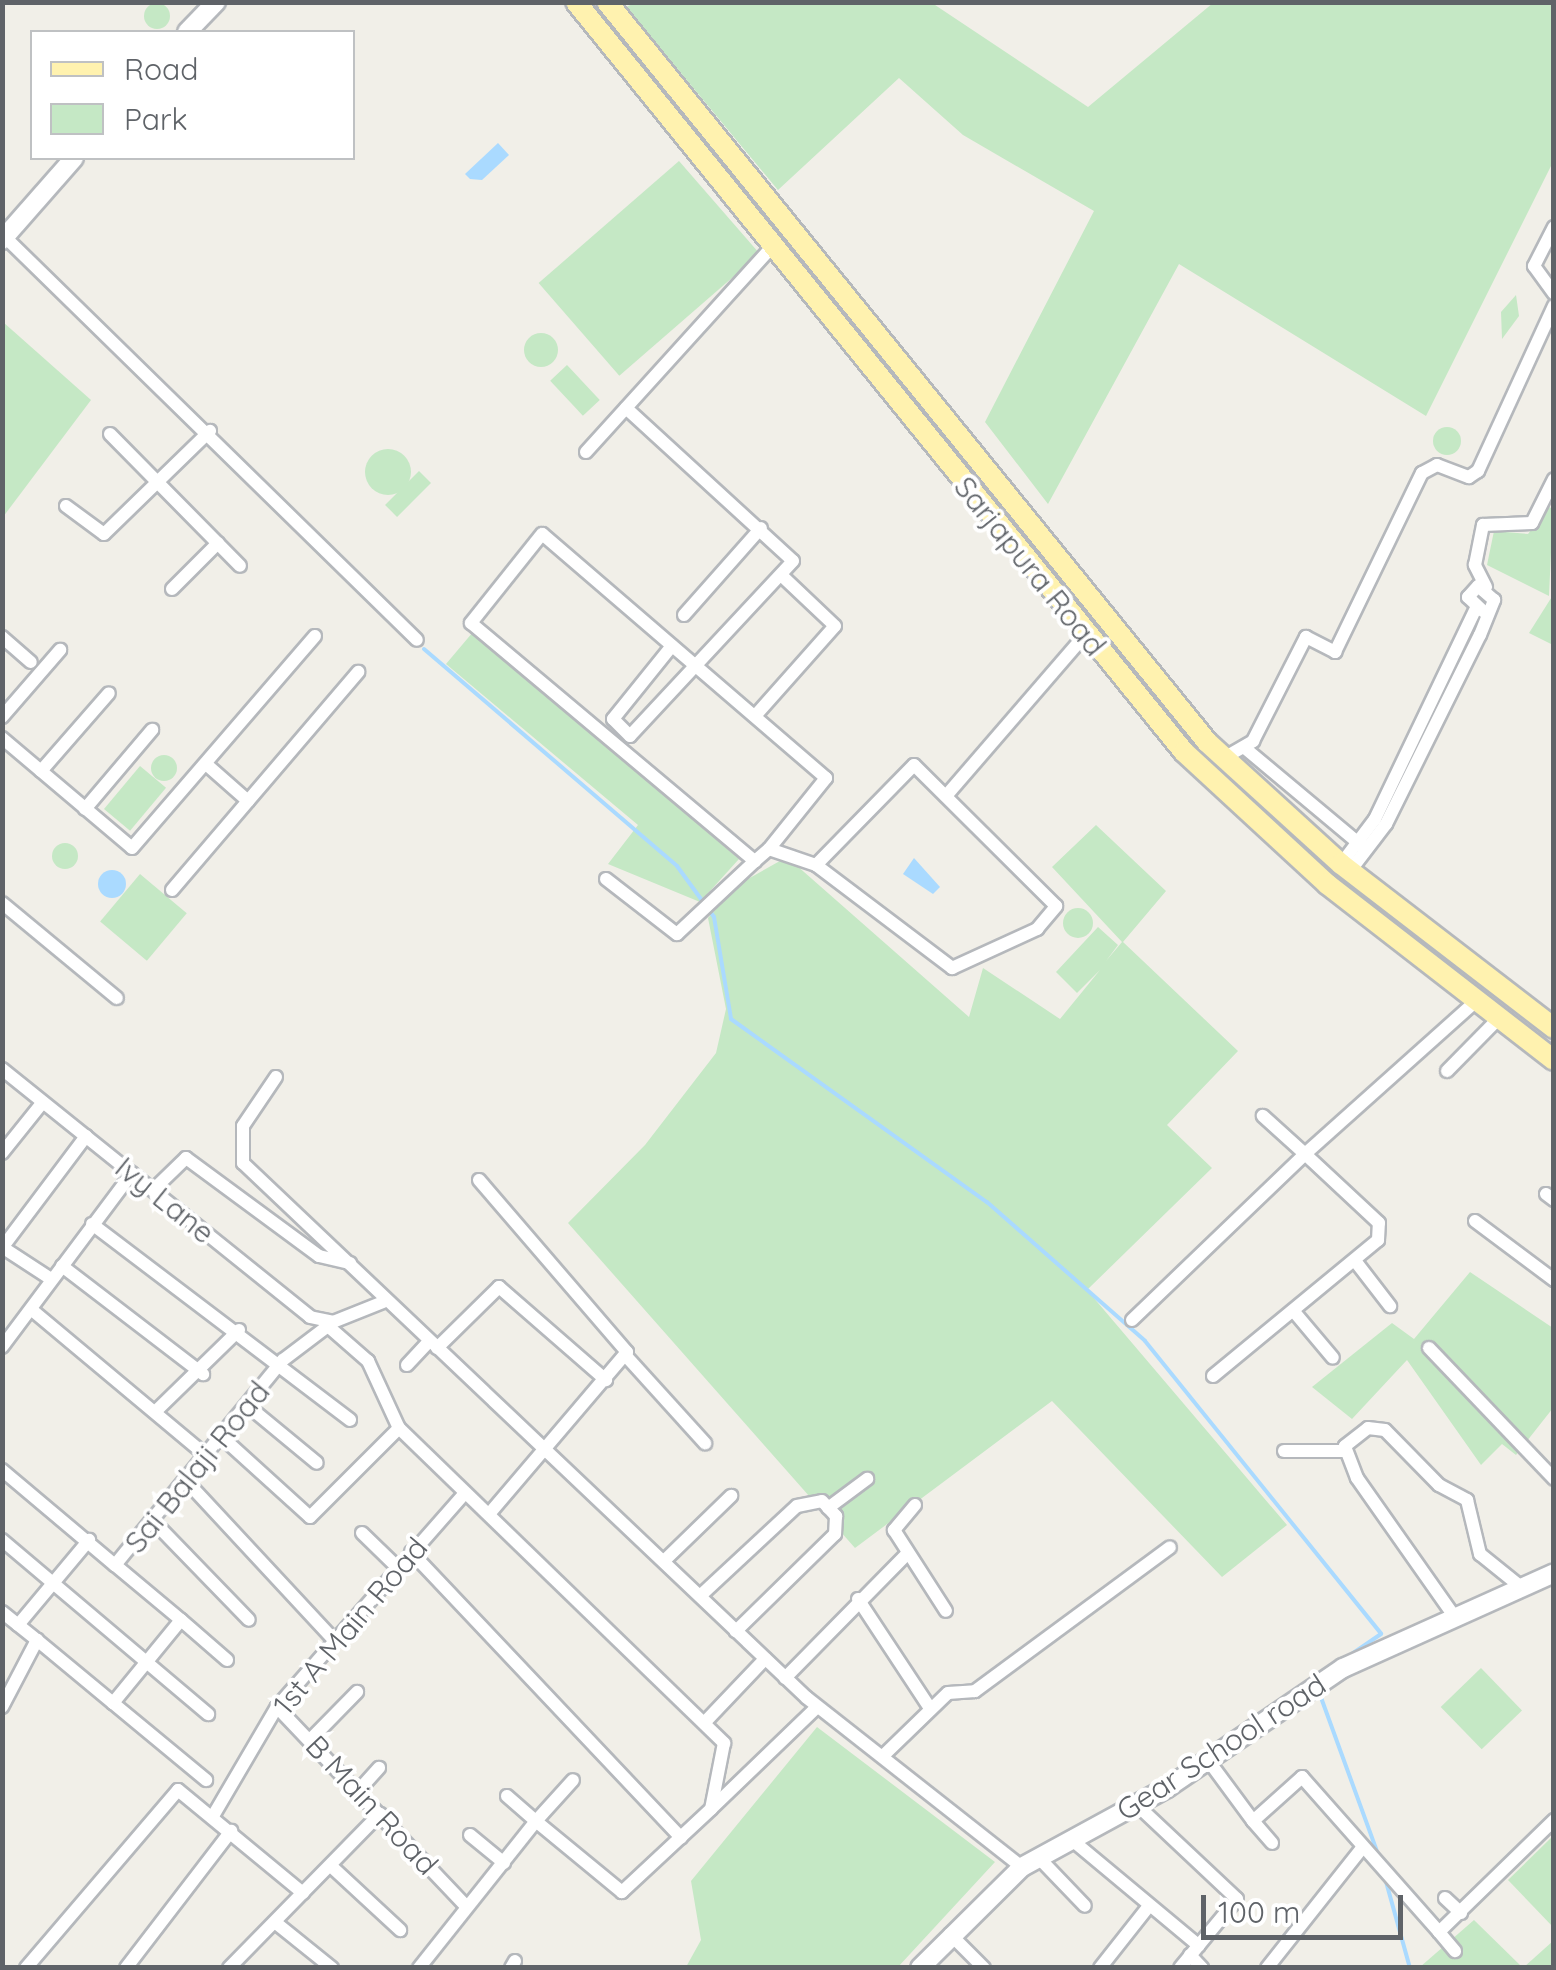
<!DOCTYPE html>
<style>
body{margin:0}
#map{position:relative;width:1556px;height:1970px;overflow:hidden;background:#f1efe8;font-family:Quicksand,sans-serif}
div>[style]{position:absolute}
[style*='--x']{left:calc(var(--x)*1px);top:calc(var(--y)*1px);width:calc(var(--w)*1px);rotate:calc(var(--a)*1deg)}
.green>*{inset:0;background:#c5e8c5;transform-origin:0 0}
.round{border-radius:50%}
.water>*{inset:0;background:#aadaff}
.stream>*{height:4px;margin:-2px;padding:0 2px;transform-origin:2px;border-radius:2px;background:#aadaff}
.roads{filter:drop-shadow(2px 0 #b5b8bc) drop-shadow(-2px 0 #b5b8bc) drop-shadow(0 2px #b5b8bc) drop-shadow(0 -2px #b5b8bc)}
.street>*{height:12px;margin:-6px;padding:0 6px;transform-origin:6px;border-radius:6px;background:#fff}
.secondary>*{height:18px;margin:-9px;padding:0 9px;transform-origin:9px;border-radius:9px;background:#fff}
.primary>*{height:20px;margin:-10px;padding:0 10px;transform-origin:10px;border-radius:10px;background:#fff2af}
span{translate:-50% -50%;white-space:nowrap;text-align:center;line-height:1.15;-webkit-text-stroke:8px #fff;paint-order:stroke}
.street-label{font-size:30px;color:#5f6368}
.frame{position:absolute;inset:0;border:5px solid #5f6368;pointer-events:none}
.legend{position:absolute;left:30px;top:30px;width:325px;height:130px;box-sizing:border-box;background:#fff;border:2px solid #bfc1c3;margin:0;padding:12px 18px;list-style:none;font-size:30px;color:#5f6368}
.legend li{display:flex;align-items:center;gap:20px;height:50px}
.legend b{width:50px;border:2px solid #bfc1c3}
.scale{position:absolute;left:1201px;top:1895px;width:202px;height:45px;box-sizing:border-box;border:5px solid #5f6368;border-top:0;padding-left:12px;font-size:30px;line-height:35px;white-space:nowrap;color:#5f6368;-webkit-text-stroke:8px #fff;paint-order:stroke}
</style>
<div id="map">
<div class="green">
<i style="clip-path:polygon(637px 2px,932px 3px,1088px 107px,1213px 3px,1553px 3px,1553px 162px,1426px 416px,1179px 264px,1048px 504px,985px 422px,1094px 211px,963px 135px,899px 78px,778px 190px,626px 7px)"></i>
<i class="round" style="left:144px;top:3px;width:26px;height:26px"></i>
<i style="left:679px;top:161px;width:123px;height:186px;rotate:49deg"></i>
<i style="clip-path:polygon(1516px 295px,1519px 316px,1502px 339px,1501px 312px)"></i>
<i style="clip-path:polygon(3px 322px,91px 400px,3px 517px)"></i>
<i class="round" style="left:524px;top:333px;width:34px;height:34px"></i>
<i style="left:567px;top:365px;width:48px;height:23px;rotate:47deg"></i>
<i class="round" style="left:1433px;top:427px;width:28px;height:28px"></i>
<i class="round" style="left:365px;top:449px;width:46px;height:46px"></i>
<i style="left:419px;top:471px;width:17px;height:48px;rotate:45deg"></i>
<i style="clip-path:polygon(1549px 507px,1553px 509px,1549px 596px,1487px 565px,1494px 531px,1528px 534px)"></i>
<i style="clip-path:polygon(1553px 595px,1553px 645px,1529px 633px)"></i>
<i style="clip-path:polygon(473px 632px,739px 859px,700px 902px,608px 864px,638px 825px,446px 664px)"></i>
<i class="round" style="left:151px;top:755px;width:26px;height:26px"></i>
<i style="left:140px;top:766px;width:34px;height:56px;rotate:40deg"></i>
<i style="clip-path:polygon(1096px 825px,1166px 891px,1123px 942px,1238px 1051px,1167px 1125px,1212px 1168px,1087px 1290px,1287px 1525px,1222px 1577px,1052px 1401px,855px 1548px,568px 1223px,645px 1145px,716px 1053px,726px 1009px,708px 918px,739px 884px,787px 857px,969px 1017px,983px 968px,1060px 1019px,1100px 970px,1077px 993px,1056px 972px,1098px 927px,1118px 945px,1106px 961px,1122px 942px,1052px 867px)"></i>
<i class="round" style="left:52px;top:843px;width:26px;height:26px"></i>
<i style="left:140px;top:874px;width:61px;height:62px;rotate:40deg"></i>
<i class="round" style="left:1063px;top:908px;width:30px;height:30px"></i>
<i style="clip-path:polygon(1470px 1272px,1553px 1328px,1553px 1408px,1516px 1455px,1502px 1444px,1481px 1465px,1407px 1360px,1352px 1419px,1312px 1387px,1392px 1323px,1414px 1339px)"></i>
<i style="left:1481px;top:1668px;width:59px;height:56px;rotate:46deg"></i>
<i style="clip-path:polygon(817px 1727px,995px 1862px,898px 1967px,686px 1967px,701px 1940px,691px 1881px)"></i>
<i style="clip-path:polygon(1553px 1836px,1553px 1927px,1508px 1880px)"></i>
<i style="clip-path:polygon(1474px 1920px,1522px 1967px,1420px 1968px,1420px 1967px)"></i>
<i style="clip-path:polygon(1553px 1941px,1553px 1967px,1524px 1967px)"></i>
</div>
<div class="water">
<i style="clip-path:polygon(498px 143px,509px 155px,482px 180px,470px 179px,465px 174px)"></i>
<i style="clip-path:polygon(914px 858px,940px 887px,933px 894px,903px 874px)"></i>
<i class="round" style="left:98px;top:870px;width:28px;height:28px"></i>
</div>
<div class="stream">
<i style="--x:424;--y:649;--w:333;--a:40.6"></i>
<i style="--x:677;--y:866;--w:63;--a:54"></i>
<i style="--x:714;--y:917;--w:103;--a:80.5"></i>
<i style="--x:731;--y:1019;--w:315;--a:35.6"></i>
<i style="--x:987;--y:1202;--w:210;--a:41.3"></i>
<i style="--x:1145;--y:1341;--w:376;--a:51.1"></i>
<i style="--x:1381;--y:1634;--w:57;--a:145.8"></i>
<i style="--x:1319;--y:1692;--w:172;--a:70"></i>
<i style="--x:1385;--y:1878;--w:93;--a:74.5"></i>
</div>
<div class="roads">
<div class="street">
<i style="--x:1554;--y:227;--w:44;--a:117.1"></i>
<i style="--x:1534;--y:266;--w:34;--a:54"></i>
<i style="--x:5;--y:237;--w:576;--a:44.37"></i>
<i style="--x:626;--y:408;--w:226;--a:42.5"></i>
<i style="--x:793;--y:561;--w:239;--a:133"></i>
<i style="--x:630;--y:736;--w:24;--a:-135"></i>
<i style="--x:613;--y:719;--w:94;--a:-51.1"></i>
<i style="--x:110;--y:434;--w:185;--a:45.4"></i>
<i style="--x:586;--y:452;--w:278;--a:-47.8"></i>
<i style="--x:66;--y:506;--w:47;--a:36.4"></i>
<i style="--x:104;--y:534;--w:148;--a:-44.2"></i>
<i style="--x:1486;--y:587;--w:25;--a:-117"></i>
<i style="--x:1475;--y:565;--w:41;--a:-78.7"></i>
<i style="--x:1483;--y:525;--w:49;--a:-2.3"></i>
<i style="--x:1532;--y:523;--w:49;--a:-63.4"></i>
<i style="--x:172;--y:589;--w:65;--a:-45"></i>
<i style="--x:684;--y:615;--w:116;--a:-48.5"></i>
<i style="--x:2;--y:637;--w:38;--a:41"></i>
<i style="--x:755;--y:716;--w:120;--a:-48.4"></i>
<i style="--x:835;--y:626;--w:74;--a:-136.6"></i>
<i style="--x:2;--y:717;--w:89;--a:-49.1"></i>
<i style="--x:2;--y:738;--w:170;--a:40.2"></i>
<i style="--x:132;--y:848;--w:280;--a:-49.2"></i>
<i style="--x:1246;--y:749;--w:153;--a:39.9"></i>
<i style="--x:1224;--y:758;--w:34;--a:-30"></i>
<i style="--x:1253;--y:741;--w:117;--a:-63"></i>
<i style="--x:1306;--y:637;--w:33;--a:27"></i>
<i style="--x:1335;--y:652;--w:199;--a:-64.1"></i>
<i style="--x:1422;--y:473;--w:17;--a:-28"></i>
<i style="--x:1437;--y:465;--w:34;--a:21"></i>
<i style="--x:1469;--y:477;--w:11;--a:-34"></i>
<i style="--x:1478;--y:471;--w:182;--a:-65.3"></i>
<i style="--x:206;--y:764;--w:56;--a:41.4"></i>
<i style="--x:41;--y:771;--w:103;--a:-48.9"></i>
<i style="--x:946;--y:796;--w:213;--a:-49.2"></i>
<i style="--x:85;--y:809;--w:104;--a:-49.7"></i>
<i style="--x:769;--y:849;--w:91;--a:-51.2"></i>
<i style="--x:826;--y:778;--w:374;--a:-139.3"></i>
<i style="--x:542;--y:534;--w:114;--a:128.6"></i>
<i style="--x:471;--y:623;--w:371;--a:40"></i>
<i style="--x:755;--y:861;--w:18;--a:-41"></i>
<i style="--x:769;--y:849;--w:50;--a:18.8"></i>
<i style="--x:816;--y:865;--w:171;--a:37.1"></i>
<i style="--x:952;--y:968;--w:94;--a:-24.6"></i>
<i style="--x:1037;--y:929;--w:30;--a:-50"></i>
<i style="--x:1056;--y:906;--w:200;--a:-135.2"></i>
<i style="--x:914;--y:765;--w:140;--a:134.4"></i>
<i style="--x:1341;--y:864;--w:56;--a:-52.9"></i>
<i style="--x:1375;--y:819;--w:232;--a:-64.4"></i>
<i style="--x:1350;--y:871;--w:59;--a:-52.5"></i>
<i style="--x:1386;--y:824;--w:211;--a:-63.6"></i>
<i style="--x:1480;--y:635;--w:38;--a:-68"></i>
<i style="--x:1494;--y:600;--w:21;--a:-139"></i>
<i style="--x:1478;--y:586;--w:15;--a:132"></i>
<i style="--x:1468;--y:597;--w:21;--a:43"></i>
<i style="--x:606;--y:879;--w:90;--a:37.8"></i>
<i style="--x:677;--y:934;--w:107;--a:-43.1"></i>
<i style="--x:172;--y:890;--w:287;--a:-49.5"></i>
<i style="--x:2;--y:903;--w:149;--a:39.6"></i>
<i style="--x:2;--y:1069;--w:395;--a:38.8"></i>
<i style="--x:310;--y:1317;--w:24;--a:12"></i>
<i style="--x:1447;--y:1071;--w:76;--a:-45.5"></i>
<i style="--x:276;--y:1077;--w:59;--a:124"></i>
<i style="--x:243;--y:1126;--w:37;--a:90"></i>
<i style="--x:243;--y:1163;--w:777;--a:43.49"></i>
<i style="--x:807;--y:1698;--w:273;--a:38.2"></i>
<i style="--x:2;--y:1153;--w:65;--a:-51.2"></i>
<i style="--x:479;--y:1180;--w:227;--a:49.3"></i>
<i style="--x:627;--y:1352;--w:213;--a:130.4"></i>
<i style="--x:153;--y:1190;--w:46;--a:-44.1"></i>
<i style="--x:186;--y:1158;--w:165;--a:36.4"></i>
<i style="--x:319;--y:1256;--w:32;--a:13"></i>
<i style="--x:1546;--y:1194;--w:10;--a:37"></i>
<i style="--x:1475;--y:1221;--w:99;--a:36.8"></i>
<i style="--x:92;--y:1224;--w:324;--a:37.2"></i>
<i style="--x:2;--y:1247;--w:59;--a:33.1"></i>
<i style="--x:2;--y:1248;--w:140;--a:-53.1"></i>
<i style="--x:1356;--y:1262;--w:56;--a:52.3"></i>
<i style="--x:62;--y:1266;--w:178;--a:37.5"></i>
<i style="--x:32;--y:1310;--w:231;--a:39.9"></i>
<i style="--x:1296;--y:1314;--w:57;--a:49.9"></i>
<i style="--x:1132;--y:1320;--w:240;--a:-43.8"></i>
<i style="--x:1305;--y:1154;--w:57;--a:-137.9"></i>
<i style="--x:329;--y:1327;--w:52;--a:41.1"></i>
<i style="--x:368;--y:1361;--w:74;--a:65.2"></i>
<i style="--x:399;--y:1428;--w:453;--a:44.1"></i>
<i style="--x:724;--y:1743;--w:67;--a:101.1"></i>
<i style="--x:711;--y:1809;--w:122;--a:137"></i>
<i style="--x:622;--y:1892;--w:112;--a:-140.5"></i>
<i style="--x:536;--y:1821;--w:188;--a:128.5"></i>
<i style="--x:2;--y:1347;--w:217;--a:-53.2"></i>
<i style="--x:437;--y:1348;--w:87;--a:-44.5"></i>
<i style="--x:499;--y:1287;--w:142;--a:41"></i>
<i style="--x:1429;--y:1348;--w:181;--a:46.3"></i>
<i style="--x:626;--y:1356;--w:118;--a:47.8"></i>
<i style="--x:407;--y:1365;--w:33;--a:-47"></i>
<i style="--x:1213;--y:1376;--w:214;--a:-39.5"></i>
<i style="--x:1378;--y:1240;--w:17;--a:-87"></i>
<i style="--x:1379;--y:1223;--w:101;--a:-137"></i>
<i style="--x:1305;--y:1154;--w:231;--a:-41.8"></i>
<i style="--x:248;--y:1406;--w:89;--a:39.6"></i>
<i style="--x:156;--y:1411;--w:116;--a:-44.3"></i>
<i style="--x:224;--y:1439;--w:116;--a:42.2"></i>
<i style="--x:310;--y:1517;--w:126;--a:-45"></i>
<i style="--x:1284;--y:1451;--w:61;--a:0"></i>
<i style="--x:2;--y:1470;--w:148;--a:40.1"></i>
<i style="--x:190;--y:1485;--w:209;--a:47.1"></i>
<i style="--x:915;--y:1505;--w:33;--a:130"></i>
<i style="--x:894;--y:1530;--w:96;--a:57.3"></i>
<i style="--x:828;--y:1508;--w:49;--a:-36.6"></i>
<i style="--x:154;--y:1522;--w:136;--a:45.9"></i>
<i style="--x:362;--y:1533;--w:49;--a:44.2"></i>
<i style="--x:2;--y:1540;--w:270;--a:40.2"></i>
<i style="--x:411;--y:1552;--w:393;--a:46.6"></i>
<i style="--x:666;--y:1559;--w:91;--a:-44.1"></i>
<i style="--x:700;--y:1596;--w:132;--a:-42.9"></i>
<i style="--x:797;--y:1506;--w:25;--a:-11"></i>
<i style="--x:822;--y:1501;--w:21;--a:47"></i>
<i style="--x:836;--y:1516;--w:18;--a:93"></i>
<i style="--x:835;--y:1534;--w:139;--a:135.6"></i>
<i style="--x:858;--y:1599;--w:131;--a:56.6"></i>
<i style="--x:2;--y:1612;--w:45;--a:38.7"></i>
<i style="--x:1454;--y:1616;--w:169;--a:-125.1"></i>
<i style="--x:1357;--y:1478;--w:34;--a:-111"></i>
<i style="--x:1345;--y:1446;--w:29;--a:-38"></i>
<i style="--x:1368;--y:1428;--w:17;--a:7"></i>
<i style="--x:1385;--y:1430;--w:77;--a:45.5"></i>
<i style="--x:1439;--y:1485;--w:32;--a:28"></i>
<i style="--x:1467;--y:1500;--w:56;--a:76.5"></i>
<i style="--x:1480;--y:1554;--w:53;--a:38.8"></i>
<i style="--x:181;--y:1620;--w:61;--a:41"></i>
<i style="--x:18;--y:1625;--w:111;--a:-50.1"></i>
<i style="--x:785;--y:1678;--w:175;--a:-45.5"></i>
<i style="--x:113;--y:1703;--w:121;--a:39.6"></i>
<i style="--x:2;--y:1707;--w:76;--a:-62.4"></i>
<i style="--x:37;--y:1640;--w:99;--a:39.7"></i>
<i style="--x:113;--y:1703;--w:107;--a:-50.7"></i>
<i style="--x:181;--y:1620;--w:86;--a:-140.2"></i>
<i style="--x:115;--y:1565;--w:265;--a:-50.7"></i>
<i style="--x:283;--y:1360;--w:63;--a:-37.2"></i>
<i style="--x:333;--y:1322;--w:54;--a:-21.8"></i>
<i style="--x:277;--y:1707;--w:274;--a:46.5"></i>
<i style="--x:706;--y:1721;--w:86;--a:-46.4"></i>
<i style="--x:311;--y:1739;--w:66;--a:-45.6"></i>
<i style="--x:886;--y:1753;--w:86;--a:-44.1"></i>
<i style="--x:948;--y:1693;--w:27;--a:-4"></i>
<i style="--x:975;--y:1691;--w:242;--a:-36.4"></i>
<i style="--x:1208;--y:1760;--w:76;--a:53.6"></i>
<i style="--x:1253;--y:1821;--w:66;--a:-41.9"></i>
<i style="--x:1302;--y:1777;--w:207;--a:48.5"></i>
<i style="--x:1439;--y:1932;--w:161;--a:-44.2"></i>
<i style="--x:359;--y:1790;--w:30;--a:-48"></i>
<i style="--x:507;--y:1796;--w:38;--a:41"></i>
<i style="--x:536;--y:1821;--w:55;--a:-47.9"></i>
<i style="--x:1137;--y:1805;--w:137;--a:43.2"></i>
<i style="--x:1237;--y:1899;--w:89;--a:129.6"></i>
<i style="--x:711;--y:1809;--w:147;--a:-43.9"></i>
<i style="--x:213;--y:1816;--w:126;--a:-59.6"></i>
<i style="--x:277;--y:1707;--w:285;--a:-48.7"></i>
<i style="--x:1253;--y:1821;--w:29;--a:49"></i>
<i style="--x:470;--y:1835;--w:44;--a:39.5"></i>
<i style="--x:1072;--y:1840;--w:165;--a:39.8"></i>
<i style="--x:1039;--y:1858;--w:66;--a:46.2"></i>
<i style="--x:332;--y:1867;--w:93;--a:42.8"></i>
<i style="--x:1445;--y:1898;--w:22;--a:43"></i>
<i style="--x:276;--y:1923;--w:72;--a:38.8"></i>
<i style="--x:1439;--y:1932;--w:25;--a:50"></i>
<i style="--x:950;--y:1934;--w:48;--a:45"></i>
<i style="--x:1190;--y:1955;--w:18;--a:47"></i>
<i style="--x:26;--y:1968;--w:234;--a:-49.5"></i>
<i style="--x:178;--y:1790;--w:162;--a:39.5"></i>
<i style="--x:126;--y:1968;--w:173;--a:-52.5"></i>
<i style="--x:229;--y:1968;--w:216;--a:-45.6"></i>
<i style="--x:511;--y:1968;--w:8;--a:-60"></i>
<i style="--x:1100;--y:1968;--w:79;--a:-51.7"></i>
<i style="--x:1267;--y:1968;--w:154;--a:-51.6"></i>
</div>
<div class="secondary">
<i style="--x:187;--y:32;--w:42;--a:-46"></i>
<i style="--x:2;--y:240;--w:109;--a:-48.7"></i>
<i style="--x:920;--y:1968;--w:144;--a:-44.7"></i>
<i style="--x:1022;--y:1867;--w:165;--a:-28.6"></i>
<i style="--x:1167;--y:1788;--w:213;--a:-34.3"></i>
<i style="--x:1343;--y:1668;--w:231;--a:-24.2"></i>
</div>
<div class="primary">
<i style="--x:576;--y:2;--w:965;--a:50.97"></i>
<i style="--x:1184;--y:752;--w:195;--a:42.7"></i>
<i style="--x:1327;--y:884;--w:287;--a:37.8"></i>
<i style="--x:607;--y:2;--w:953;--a:50.96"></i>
<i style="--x:1207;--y:742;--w:181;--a:42.3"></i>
<i style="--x:1341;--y:864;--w:269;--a:37.6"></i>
</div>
</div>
<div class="street-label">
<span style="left:1030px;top:566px;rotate:51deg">Sarjapura Road</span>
<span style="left:165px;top:1200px;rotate:39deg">Ivy Lane</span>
<span style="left:197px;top:1467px;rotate:-51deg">Sai Balaji Road</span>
<span style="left:350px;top:1626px;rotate:-50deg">1st A Main Road</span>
<span style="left:1221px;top:1747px;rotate:-33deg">Gear School road</span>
<span style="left:372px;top:1805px;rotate:47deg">B Main Road</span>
</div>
<div class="frame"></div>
<ul class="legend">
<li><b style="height:12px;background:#fff2af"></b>Road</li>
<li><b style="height:28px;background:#c5e8c5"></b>Park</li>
</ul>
<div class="scale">100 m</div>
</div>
